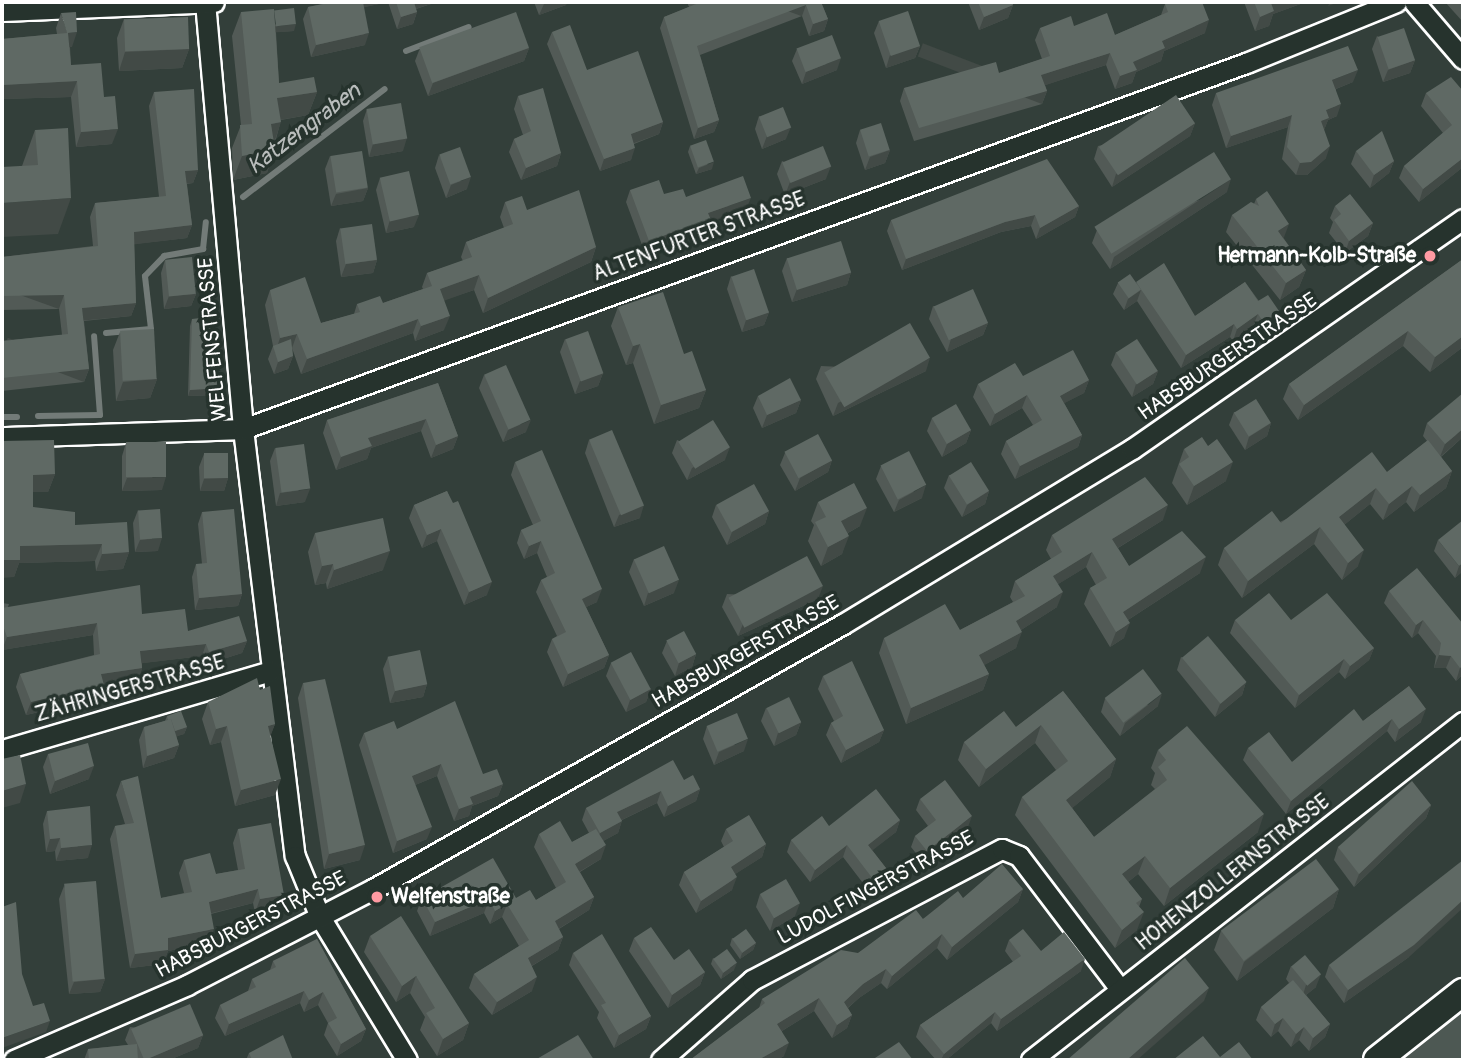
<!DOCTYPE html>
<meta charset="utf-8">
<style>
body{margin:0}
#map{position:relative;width:1465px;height:1062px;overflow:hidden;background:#333f3a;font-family:Pangolin,sans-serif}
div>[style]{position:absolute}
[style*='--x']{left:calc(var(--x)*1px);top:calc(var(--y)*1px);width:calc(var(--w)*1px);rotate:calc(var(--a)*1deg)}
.green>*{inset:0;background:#4d5853}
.stream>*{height:6px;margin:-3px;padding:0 3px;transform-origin:3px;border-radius:3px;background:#737b78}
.roads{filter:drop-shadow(2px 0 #fff) drop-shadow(-2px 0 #fff) drop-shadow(0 2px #fff) drop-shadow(0 -2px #fff)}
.street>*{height:19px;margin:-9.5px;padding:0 9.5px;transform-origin:9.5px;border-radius:9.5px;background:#26332d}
.secondary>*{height:26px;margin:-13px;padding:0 13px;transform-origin:13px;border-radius:13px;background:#26332d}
.wall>*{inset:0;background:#525a56}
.shaded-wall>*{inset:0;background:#424a46;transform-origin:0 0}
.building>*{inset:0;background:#5f6964;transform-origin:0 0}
.dots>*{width:19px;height:19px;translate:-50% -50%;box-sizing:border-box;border:4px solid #26332d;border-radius:50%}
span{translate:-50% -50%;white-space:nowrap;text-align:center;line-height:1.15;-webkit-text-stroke:7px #26332d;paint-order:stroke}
.street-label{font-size:21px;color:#fff}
.poi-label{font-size:21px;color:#fff;font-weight:700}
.right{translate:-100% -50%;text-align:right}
.left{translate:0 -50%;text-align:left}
.water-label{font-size:23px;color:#b9bdbc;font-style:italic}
.frame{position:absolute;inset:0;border:4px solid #fff;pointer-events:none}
</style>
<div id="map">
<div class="green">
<i style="clip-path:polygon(1463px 1009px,1463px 1060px,1397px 1060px)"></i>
</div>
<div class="stream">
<i style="--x:406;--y:51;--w:67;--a:-20.9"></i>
<i style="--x:243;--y:197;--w:178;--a:-37.3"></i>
<i style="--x:106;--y:333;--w:45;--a:-5.1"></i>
<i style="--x:151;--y:329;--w:53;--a:-96.5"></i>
<i style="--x:145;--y:276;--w:28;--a:-46"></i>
<i style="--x:164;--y:256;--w:40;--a:-10"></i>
<i style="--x:203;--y:249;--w:27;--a:-84"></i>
<i style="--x:38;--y:416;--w:62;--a:-0.9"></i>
<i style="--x:100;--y:415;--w:79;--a:-94.3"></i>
<i style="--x:2;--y:417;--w:15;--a:0"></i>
</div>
<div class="roads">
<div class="street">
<i style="--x:205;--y:2;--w:429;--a:84.9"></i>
<i style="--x:243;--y:429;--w:430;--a:83.1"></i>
<i style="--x:295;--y:856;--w:66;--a:67.7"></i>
<i style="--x:320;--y:917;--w:167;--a:58.7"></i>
<i style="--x:1414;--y:2;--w:75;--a:49.3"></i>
<i style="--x:2;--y:11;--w:212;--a:-2.4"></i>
<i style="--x:2;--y:437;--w:241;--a:-1.9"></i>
<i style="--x:243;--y:429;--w:1068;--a:-20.05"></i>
<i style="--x:1246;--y:63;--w:162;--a:-22.1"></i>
<i style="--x:2;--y:750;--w:280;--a:-16.4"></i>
<i style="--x:14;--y:1060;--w:189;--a:-23.4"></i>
<i style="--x:187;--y:985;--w:209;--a:-27.3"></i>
<i style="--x:373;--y:889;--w:540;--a:-29.42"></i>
<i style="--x:843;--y:624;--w:338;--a:-31.2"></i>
<i style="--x:1132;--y:449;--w:403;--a:-34.8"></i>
<i style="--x:661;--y:1060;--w:121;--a:-41.3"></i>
<i style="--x:752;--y:980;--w:282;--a:-27.7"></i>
<i style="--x:1002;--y:849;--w:18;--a:22"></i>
<i style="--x:1019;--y:856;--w:167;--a:52.8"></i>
<i style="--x:1031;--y:1060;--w:549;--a:-38.04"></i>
</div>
<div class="secondary">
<i style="--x:1377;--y:1060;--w:110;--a:-38.3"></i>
</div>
</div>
<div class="wall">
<i style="clip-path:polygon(333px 2px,437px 2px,416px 9px,417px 12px,413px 24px,397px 29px,388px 2px,364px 7px,365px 45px,311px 57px,303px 19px,308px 7px)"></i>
<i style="clip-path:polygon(534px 2px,567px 2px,566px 5px,539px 15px)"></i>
<i style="clip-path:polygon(687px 2px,821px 2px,828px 19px,824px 31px,809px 36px,802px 16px,700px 55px,719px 120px,714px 132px,694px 139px,660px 28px,664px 17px,689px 7px)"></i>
<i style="clip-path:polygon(968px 2px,1012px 2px,1013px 5px,1008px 18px,979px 30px)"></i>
<i style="clip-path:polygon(1244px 2px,1306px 2px,1273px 14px,1269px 26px,1255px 31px)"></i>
<i style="clip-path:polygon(1445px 2px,1463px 2px,1463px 22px)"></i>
<i style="clip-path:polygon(1165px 4px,1205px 33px,1164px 51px,1161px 61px,1136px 72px,1132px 83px,1115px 89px,1106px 65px,1045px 85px,1047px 91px,1042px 104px,914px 141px,900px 101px,904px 88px,999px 73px,1042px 59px,1035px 40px,1040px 28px,1074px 26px,1115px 35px,1161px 15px)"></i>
<i style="clip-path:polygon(241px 12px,294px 31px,276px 32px,279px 83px,317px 92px,308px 115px,281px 120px,267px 173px,233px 180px,232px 148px,241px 125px,232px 36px)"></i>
<i style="clip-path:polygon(61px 13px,72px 47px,70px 47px,71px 65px,104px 97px,112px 144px,76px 147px,71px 97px,2px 99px,2px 39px,57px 34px,56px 28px)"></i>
<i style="clip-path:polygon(124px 19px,189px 49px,182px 68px,119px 71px,117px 38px)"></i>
<i style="clip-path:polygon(879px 21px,920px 46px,915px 58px,886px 68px,874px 33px)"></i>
<i style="clip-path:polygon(552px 32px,587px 70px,663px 122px,659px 134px,634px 144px,631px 160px,600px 171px,547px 44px)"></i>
<i style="clip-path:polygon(1377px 36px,1415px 60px,1410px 73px,1383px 82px,1372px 49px)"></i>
<i style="clip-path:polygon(420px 48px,529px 48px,524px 61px,428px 96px,415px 61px)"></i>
<i style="clip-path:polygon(797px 49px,837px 70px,802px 84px,792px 61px)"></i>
<i style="clip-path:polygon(1353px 82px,1336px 89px,1337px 116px,1328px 120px,1324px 130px,1326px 158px,1307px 175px,1296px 175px,1282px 159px,1288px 127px,1226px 148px,1212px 105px,1216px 93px)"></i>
<i style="clip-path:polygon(1463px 91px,1463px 167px,1419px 202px,1399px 178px,1404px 166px,1443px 133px,1421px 106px,1426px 93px)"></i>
<i style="clip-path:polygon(154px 92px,198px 170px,193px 183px,187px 184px,192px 225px,187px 238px,134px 244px,136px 303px,131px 316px,84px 321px,89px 369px,84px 382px,2px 391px,2px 341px,62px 335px,59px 309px,2px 310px,2px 257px,93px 246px,90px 217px,95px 203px,159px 197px,149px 106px)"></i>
<i style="clip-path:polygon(518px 96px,561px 153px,557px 166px,521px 180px,509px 152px,514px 139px,523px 135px,514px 109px)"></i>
<i style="clip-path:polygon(367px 109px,403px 151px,369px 157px,363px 121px)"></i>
<i style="clip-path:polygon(759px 116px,786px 139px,762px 149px,755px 129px)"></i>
<i style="clip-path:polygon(1195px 123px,1190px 136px,1112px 187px,1094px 159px,1098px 146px)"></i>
<i style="clip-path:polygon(35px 130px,58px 234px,22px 166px)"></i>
<i style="clip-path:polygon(860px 130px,890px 150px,885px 163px,865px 170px,856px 143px)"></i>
<i style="clip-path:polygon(690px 146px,712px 169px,696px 174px,688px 152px)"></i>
<i style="clip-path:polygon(1356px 151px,1394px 161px,1389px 173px,1370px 188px,1351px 164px)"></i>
<i style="clip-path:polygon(439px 155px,467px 189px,446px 198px,435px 168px)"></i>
<i style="clip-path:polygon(330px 156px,368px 188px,363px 201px,331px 206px,325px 169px)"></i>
<i style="clip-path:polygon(782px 161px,826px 179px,785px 195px,777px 174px)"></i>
<i style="clip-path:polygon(380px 178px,414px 227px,386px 233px,376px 190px)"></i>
<i style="clip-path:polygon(630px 190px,686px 197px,746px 209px,712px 222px,709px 239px,694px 245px,691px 236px,645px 253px,626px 202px)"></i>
<i style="clip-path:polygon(1227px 192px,1110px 269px,1092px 243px,1097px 230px)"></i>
<i style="clip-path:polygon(1256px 199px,1306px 270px,1299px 287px,1280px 300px,1226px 232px,1232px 215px,1254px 204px)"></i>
<i style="clip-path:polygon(505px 202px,527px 210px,596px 247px,591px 262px,483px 313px,474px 290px,444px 300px,444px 330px,415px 341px,413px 333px,301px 374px,292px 348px,293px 356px,288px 369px,274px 374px,268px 359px,273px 346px,265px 305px,270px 290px,321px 323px,354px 314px,357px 304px,383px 303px,423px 289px,422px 287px,427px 273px,463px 261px,461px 257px,466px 242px,504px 228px,500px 217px)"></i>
<i style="clip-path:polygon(1079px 206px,1075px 217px,1036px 239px,1031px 226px,1001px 232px,902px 270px,887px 231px,891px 220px)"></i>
<i style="clip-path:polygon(1335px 206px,1373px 223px,1368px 236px,1345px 253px,1329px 233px,1333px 222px,1330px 218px)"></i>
<i style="clip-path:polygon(340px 228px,377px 260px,373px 273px,341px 277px,336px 241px)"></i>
<i style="clip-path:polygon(787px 258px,851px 272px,847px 285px,792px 302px,782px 271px)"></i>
<i style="clip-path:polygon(1463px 259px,1463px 347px,1430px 372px,1403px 346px,1298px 420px,1283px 399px,1289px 384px)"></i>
<i style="clip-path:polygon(165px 260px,196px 294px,191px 306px,164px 309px,161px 273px)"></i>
<i style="clip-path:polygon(731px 276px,769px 312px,764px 325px,742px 332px,727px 289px)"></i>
<i style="clip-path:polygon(1245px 282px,1275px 323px,1259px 335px,1253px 326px,1233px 341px,1230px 337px,1181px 368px,1137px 301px,1124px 310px,1113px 294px,1118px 283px,1136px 283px,1195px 316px)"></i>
<i style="clip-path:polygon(933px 306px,988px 323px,983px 335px,947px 352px,929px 319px)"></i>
<i style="clip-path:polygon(618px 307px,684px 354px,706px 390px,699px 408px,654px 424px,633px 363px,626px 365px,611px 326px)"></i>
<i style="clip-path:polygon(192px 319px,219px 388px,217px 395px,188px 396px,190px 326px)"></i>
<i style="clip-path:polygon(120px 332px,157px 379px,150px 398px,116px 401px,113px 350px)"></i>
<i style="clip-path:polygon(565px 339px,603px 373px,598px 386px,575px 394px,560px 352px)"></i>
<i style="clip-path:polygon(1116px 352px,1158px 371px,1153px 384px,1132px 397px,1111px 365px)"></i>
<i style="clip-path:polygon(821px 366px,926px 371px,833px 416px,816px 379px)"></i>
<i style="clip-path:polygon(484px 375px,526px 432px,503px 442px,479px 388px)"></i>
<i style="clip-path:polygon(1023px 376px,1089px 380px,1084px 393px,1064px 403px,1082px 435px,1078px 447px,1015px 479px,1001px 454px,1006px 441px,1033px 425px,1022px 408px,990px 426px,973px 397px,978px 384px)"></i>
<i style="clip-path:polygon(438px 383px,458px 436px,453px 449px,431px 458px,421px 431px,371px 448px,367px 459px,336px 470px,323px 433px,327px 420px)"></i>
<i style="clip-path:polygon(758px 396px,801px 400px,796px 413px,762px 428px,753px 408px)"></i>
<i style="clip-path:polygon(1234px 412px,1271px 423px,1267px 436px,1245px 450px,1229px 425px)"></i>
<i style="clip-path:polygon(932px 418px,971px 430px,966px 443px,942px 457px,927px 431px)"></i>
<i style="clip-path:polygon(1427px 423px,1463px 437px,1441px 457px,1452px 471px,1446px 488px,1414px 512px,1406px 502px,1383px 520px,1370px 504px,1344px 525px,1358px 566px,1342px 580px,1314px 544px,1242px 598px,1218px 565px,1224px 548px,1387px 472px,1427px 441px,1423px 436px)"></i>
<i style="clip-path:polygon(589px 440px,640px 518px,614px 527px,585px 453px)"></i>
<i style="clip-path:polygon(677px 440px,725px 460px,687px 480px,672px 453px)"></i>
<i style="clip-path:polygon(2px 441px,55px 474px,48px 492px,33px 492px,33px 507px,75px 525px,129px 552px,123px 569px,96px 571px,95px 561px,19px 563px,14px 577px)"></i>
<i style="clip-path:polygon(126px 443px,162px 490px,122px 491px,122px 456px)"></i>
<i style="clip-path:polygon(275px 448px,305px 502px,276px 506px,270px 461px)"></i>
<i style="clip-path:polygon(1184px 449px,1226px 481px,1187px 505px,1172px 483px)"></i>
<i style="clip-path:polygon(785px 453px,832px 460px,828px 472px,795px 491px,780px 465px)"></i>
<i style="clip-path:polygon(204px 454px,228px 478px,224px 491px,200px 491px,199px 467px)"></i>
<i style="clip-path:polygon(515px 462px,597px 602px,586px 607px,609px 655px,604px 668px,563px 687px,547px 652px,552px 639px,557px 636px,536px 592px,541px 580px,547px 577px,537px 553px,524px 559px,517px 543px,521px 530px,533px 525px,511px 475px)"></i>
<i style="clip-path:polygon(881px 466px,922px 498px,894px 512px,876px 479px)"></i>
<i style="clip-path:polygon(949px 475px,989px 491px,985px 504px,962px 517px,944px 488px)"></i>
<i style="clip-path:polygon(447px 491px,487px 595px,464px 605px,437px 541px,422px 548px,409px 518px,414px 505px)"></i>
<i style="clip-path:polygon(818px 502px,860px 526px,848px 533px,842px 554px,821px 566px,808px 541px,814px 525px,811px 521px)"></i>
<i style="clip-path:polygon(716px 505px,769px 511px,765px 524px,727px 545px,712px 517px)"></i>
<i style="clip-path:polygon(138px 510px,158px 551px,135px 552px,133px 523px)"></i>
<i style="clip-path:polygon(202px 512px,242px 594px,238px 606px,195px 610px,192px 577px,196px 564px,202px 564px,198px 524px)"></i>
<i style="clip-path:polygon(1163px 520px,1118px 548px,1129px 566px,1200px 573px,1128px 620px,1124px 638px,1110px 647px,1084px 604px,1090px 588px,1096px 585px,1086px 567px,1058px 584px,1057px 607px,1021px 630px,1016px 648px,984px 665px,989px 674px,983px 690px,906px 724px,879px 653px,884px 638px,960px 630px,1013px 602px,1010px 597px,1015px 581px,1051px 559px,1046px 550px,1052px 535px)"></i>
<i style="clip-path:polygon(315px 533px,383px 570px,327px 589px,326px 583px,315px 585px,308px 552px)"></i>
<i style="clip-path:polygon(1438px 540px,1463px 571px,1455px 578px,1434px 551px)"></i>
<i style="clip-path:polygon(634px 559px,674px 593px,644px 606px,629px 572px)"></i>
<i style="clip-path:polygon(1389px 591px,1463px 624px,1463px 674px,1456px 681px,1446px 668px,1434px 668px,1436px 656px,1418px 633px,1412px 638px,1384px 603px)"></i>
<i style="clip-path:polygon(727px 594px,818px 599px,738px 636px,722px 607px)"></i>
<i style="clip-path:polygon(2px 603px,9px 604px,8px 607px,142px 614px,188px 631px,247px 641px,242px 653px,204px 665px,202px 656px,142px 663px,142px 668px,138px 681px,104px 686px,99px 698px,26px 715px,16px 687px,20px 674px,94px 655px,93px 635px,2px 650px)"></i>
<i style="clip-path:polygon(1235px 620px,1291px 620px,1374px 648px,1369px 660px,1345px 679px,1339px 672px,1295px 708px,1230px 633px)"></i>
<i style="clip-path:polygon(667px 641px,696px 654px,692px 667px,675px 676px,662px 653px)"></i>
<i style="clip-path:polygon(388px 657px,427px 684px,423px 697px,390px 703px,383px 669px)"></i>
<i style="clip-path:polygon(1181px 657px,1246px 682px,1242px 695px,1215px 717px,1177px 670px)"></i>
<i style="clip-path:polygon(611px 663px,651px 689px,646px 702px,626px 712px,606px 676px)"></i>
<i style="clip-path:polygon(823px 676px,884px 730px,879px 742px,841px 763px,826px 735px,831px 723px,834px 721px,818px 689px)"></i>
<i style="clip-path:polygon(303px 683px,360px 860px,324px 869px,298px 698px)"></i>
<i style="clip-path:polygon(1409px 686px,1421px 722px,1395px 742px,1387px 731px,1286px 814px,1243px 760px,1248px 748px,1292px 762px,1363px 721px)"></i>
<i style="clip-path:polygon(260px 690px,275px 724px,270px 736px,275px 795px,235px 806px,221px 742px,210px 745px,202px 719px,208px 702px)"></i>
<i style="clip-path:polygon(1063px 691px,1116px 759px,1110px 777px,1072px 808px,1094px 837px,1155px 789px,1151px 785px,1155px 773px,1151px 768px,1158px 750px,1258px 832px,1164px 906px,1138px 874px,1128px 882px,1142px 899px,1139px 907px,1137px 930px,1115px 948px,1015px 815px,1022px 797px,1056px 770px,1035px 743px,979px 787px,958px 760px,964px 742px,1016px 727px)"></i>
<i style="clip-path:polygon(1105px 699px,1158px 706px,1120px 736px,1101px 712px)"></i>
<i style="clip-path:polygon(766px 708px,801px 722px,796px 735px,774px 746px,761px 721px)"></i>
<i style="clip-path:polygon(167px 716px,187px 727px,184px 734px,176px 736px,179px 745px,174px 758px,143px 768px,139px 740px,144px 727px,165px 721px)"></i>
<i style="clip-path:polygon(707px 726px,744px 751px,714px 765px,703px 739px)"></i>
<i style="clip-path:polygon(364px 733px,483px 774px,503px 784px,498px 796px,472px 806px,469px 816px,454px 821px,437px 776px,415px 785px,427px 839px,393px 853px,359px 745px)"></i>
<i style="clip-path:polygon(48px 754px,89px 779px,50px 794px,43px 767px)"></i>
<i style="clip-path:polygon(684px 780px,700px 789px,696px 801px,664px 817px,657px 803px,622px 820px,618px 833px,603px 841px,601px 859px,580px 872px,594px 897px,589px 910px,559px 929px,563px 937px,558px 950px,532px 966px,532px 991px,492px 1015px,469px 988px,474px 974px,519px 946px,502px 917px,490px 924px,484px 913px,430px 936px,417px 911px,422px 898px,516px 898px,536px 900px,556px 888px,534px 847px,539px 834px,572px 842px,589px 833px,582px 820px,586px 808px)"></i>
<i style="clip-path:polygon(121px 781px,161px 898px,184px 893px,179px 873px,184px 860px,216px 874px,238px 870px,233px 843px,238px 829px,284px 895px,279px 908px,255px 913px,253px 903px,211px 914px,209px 943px,168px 951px,163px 964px,130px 968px,110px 839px,115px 826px,125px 824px,116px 795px)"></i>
<i style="clip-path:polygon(920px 799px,968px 827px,923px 862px,911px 847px,915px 836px,928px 826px,916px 810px)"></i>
<i style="clip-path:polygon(1431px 805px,1426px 818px,1354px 887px,1334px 860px,1338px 847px)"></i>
<i style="clip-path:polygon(47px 811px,88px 858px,56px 861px,55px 851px,46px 852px,43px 824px)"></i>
<i style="clip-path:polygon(900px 820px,896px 832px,872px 850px,886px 868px,882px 880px,869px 891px,843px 857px,810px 882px,787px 852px,791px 840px,829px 826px)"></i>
<i style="clip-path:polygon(726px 829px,766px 844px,762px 857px,735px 874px,732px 890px,696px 913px,679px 885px,684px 872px,724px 847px,721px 841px)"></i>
<i style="clip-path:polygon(64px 886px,105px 979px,100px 992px,69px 994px,59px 899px)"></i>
<i style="clip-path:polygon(1023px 889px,1018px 902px,947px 960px,937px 948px,887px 989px,881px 983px,859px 998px,848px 1008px,852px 1015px,847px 1028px,832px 1038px,814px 1011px,782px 1031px,784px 1056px,777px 1060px,690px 1060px,759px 1008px,762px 999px,858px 953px,963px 898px)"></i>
<i style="clip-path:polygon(1339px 889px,1333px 908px,1237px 981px,1214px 950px,1221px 931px)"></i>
<i style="clip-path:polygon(760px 894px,795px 916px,770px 931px,756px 907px)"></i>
<i style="clip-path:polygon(370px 936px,469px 1023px,463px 1040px,437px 1056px,420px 1030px,425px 1017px,410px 993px,396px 1002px,364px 952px)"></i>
<i style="clip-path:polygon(634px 938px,674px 960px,705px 972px,700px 985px,668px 1008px,629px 951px)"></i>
<i style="clip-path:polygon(732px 938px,756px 943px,753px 950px,740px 959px,730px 945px)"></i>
<i style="clip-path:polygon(317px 939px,366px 1029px,361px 1041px,337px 1056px,324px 1035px,328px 1023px,318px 1005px,304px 1012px,300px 1003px,225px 1036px,215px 1018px,220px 1005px,248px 991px,252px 979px,270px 970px,273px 961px)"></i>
<i style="clip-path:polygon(1009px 940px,1041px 951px,1081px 971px,997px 1031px,991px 1023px,946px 1060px,936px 1060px,916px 1037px,920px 1025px,1013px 962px,1005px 951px)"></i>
<i style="clip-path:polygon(573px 953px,651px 1016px,646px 1029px,614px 1048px,597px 1018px,599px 1012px,569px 965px)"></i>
<i style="clip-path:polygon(1409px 957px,1344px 1003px,1325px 977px,1329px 965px)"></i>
<i style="clip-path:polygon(713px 958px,734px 970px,721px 979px,711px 964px)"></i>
<i style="clip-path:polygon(1291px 966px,1316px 987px,1306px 995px,1330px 1024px,1325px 1037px,1309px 1051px,1299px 1040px,1291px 1047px,1278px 1031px,1271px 1037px,1256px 1020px,1261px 1007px,1289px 983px,1286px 979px)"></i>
<i style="clip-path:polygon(130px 1027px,203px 1035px,198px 1048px,169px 1060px,84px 1060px,88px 1049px,128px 1045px,125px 1040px)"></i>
<i style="clip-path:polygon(249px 1053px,293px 1060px,246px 1060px)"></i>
</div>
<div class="shaded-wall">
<i style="clip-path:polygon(360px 2px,388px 2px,357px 9px)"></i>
<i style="clip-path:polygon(412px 2px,437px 2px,409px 11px)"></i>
<i style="clip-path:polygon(549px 2px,567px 2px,566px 5px,539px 15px,544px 4px)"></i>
<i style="clip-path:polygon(1274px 2px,1306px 2px,1273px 14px,1269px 26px,1255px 31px,1260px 17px,1271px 3px)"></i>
<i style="clip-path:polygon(1330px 2px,1339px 2px,1328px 6px)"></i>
<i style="left:806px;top:5px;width:12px;height:116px;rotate:110deg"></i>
<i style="clip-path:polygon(1013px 5px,1008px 18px,979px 30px,984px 17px)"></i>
<i style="clip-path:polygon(417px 12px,413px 24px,397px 29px,401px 17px)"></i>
<i style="clip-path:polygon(828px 19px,824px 31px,809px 36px,813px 24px)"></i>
<i style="clip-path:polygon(1209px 20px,1205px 33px,1164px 51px,1161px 61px,1136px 72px,1132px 83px,1115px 89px,1120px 76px,1133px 62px,1162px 41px)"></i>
<i style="clip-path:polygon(296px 24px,294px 31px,268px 33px,270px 27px)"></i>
<i style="clip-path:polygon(77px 32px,72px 47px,63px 48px,68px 33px)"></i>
<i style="clip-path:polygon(369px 33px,365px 45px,311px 57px,316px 45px)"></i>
<i style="clip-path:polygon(920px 46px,915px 58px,886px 68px,890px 55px)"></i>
<i style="clip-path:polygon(529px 48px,524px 61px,428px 96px,433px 83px)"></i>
<i style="clip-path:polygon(189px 49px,182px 68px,119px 71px,125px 52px)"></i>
<i style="clip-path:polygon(1110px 53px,1106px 65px,1037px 88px,1041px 75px)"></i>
<i style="clip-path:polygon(841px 58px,837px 70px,802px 84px,806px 72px)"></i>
<i style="clip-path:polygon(1415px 60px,1410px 73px,1383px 82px,1388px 70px)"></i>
<i style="clip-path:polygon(1358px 70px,1353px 82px,1328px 92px,1332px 80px)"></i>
<i style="clip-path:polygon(77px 81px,71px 97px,2px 99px,2px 85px)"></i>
<i style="left:1047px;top:91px;width:14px;height:133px;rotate:111deg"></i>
<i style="clip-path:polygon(317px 92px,308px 115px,268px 122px,277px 98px)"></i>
<i style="clip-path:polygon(1341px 104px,1337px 116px,1328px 120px,1324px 130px,1316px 134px,1326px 110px)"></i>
<i style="clip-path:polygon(1292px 115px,1288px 127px,1226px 148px,1231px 136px)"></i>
<i style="clip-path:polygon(719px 120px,714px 132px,694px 139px,698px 128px)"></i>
<i style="clip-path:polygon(281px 122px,273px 146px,271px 124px)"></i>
<i style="clip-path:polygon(663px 122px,659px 134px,626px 146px,631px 134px)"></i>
<i style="clip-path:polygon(1195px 123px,1190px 136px,1112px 187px,1116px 174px)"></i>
<i style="clip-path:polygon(791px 127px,786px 139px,762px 149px,767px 136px)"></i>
<i style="clip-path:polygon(118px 129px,112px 144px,76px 147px,81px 132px)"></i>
<i style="clip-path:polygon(407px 138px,403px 151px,369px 157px,373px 144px)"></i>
<i style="clip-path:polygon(1330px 146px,1326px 158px,1307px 175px,1296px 175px,1300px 163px)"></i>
<i style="clip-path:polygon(635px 148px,631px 160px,600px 171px,604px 159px)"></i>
<i style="clip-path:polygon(275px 149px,267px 173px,233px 180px,242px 156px)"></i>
<i style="clip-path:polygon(890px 150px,885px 163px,865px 170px,870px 157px)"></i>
<i style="clip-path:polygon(561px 153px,557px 166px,521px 180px,526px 168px)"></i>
<i style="clip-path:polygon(1463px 158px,1463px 167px,1419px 202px,1423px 189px)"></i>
<i style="clip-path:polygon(1394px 161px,1389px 173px,1370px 188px,1374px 175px)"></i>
<i style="clip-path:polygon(714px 162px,712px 169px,696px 174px,699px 168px)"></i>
<i style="clip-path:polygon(831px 166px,826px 179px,785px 195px,790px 182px)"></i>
<i style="clip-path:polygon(198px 170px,193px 183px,180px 184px,185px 171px)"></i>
<i style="clip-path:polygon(471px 177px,467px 189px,446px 198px,451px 185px)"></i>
<i style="clip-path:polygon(1231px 179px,1227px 192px,1110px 269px,1114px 257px)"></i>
<i style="clip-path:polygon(368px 188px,363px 201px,331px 206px,336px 194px)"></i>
<i style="clip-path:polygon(71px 198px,58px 234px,2px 237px,2px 203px)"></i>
<i style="clip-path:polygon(751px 198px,746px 209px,704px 225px,708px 213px)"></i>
<i style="clip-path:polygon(1079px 206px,1075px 217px,1036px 239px,1040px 228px)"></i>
<i style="clip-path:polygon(419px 215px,414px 227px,386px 233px,390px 220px)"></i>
<i style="clip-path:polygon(1035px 215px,1031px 226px,1001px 232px,902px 270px,906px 259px,1005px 222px)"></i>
<i style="clip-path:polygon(1373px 223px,1368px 236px,1345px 253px,1349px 241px)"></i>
<i style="clip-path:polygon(695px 224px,691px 236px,645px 253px,649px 241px)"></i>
<i style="clip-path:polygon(1289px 224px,1283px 240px,1278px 231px)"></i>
<i style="clip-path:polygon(192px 225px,187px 238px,129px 245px,134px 232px)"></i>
<i style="clip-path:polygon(714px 227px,709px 239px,694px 245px,698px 233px)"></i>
<i style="clip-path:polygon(596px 247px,591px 262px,483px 313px,488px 298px)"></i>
<i style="clip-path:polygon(377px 260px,373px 273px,341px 277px,346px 264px)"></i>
<i style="clip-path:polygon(1306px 270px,1299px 287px,1280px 300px,1286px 283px)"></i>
<i style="clip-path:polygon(851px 272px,847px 285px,792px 302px,797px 289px)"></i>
<i style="clip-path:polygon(479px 275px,474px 290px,435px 304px,440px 289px)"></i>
<i style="clip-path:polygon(1141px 290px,1137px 301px,1124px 310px,1128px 299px)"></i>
<i style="clip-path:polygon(196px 294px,191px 306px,164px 309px,169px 296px)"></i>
<i style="left:64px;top:295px;width:15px;height:62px;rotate:110deg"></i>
<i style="clip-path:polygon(136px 303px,131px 316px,78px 321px,82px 308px)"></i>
<i style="clip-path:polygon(1279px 311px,1275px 323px,1259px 335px,1264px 323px)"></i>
<i style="clip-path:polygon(769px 312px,764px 325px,742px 332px,746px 320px)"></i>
<i style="clip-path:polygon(1258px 314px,1253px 326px,1233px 341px,1237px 329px)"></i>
<i style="clip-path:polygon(450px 316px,444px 330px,415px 341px,421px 326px)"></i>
<i style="clip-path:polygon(418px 319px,413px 333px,301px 374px,307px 359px)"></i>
<i style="clip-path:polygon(988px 323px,983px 335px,947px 352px,951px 339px)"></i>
<i style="clip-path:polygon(1234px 324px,1230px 337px,1181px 368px,1186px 355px)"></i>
<i style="clip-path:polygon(1408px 331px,1403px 346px,1298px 420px,1304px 405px)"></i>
<i style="clip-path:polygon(297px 334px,292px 348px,275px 353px,280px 338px)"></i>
<i style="clip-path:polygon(1463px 336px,1463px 347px,1430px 372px,1435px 357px)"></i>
<i style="clip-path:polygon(640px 344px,633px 363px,626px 365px,633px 346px)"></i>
<i style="clip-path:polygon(293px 356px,288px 369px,274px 374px,278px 362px)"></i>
<i style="clip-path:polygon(930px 358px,926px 371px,833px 416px,838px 403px)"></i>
<i style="left:89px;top:369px;width:14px;height:87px;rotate:111deg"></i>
<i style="clip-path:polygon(1158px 371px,1153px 384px,1132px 397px,1136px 384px)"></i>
<i style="clip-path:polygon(603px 373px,598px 386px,575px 394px,580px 381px)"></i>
<i style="clip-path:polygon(157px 379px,150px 398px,116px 401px,123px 382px)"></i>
<i style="clip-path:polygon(1089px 380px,1084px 393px,1055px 408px,1060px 396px)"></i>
<i style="clip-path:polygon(219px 388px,217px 395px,188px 396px,190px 390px)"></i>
<i style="clip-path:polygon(706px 390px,699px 408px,654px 424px,661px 405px)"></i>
<i style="clip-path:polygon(1027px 395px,1022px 408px,990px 426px,995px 414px)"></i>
<i style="clip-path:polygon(801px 400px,796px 413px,762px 428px,767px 415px)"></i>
<i style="clip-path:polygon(426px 419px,421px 431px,371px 448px,367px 459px,336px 470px,341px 457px,368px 438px)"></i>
<i style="clip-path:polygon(531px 420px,526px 432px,503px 442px,508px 430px)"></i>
<i style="clip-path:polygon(1271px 423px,1267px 436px,1245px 450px,1249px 437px)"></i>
<i style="clip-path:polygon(1463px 429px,1463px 437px,1440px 457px,1445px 444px)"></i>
<i style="clip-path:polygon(971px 430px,966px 443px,942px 457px,947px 444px)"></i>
<i style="clip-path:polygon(1082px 435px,1078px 447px,1015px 479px,1020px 466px)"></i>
<i style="clip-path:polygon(458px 436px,453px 449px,431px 458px,436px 445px)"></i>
<i style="clip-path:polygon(730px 447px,725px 460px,687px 480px,692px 468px)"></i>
<i style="clip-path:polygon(832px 460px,828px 472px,795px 491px,800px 478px)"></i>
<i style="clip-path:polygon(1233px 462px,1226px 481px,1187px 505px,1194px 486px)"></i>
<i style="clip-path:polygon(1452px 471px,1446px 488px,1414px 512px,1420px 495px)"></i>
<i style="clip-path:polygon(55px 474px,48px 492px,27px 492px,33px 475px)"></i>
<i style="clip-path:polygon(166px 477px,162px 490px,122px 491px,127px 478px)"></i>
<i style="clip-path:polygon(228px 478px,224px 491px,200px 491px,204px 479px)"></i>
<i style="clip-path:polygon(926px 485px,922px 498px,894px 512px,899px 500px)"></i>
<i style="clip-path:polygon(1412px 486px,1406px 502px,1383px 520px,1389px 504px)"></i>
<i style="clip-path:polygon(1376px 488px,1370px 504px,1333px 534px,1339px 517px)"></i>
<i style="clip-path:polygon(310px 489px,305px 502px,276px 506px,280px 493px)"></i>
<i style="clip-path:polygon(989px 491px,985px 504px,962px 517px,967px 505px)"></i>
<i style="clip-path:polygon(644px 505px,640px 518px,614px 527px,619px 515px)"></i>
<i style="clip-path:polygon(1168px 505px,1163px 520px,1106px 555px,1112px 539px)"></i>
<i style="clip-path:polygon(867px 508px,860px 526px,835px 540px,841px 521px)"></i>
<i style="clip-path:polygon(769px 511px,765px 524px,727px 545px,732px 532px)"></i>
<i style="clip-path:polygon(1320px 527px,1314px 544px,1242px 598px,1248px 581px)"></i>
<i style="clip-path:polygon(441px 529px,437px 541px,422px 548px,427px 535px)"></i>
<i style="clip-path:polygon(849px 536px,842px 554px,821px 566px,828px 547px)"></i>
<i style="clip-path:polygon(162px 538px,158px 551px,135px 552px,140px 540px)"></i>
<i style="clip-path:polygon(541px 541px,537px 553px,524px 559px,529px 546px)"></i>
<i style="clip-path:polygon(102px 544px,95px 561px,19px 563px,14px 577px,2px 578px,2px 560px,20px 546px)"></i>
<i style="clip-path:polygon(1364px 550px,1358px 566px,1342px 580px,1348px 563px)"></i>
<i style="clip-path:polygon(390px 551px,383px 570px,327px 589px,334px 570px)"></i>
<i style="clip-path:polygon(129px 552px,123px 569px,96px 571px,102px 554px)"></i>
<i style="clip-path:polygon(1092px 552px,1086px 567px,1047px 591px,1053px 576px)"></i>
<i style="clip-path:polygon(1206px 557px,1200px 573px,1117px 627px,1123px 612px)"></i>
<i style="clip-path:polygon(1463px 563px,1463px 571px,1455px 578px,1459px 566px)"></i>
<i style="clip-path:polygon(333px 564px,326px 583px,315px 585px,322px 566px)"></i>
<i style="clip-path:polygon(679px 580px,674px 593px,644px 606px,648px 593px)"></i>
<i style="clip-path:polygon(492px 582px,487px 595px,464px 605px,469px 592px)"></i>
<i style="clip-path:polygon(823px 586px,818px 599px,738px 636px,743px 624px)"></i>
<i style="clip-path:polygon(602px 589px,597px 602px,578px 611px,582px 599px)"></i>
<i style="clip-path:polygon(1063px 592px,1057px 607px,1010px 637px,1016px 621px)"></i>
<i style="clip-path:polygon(242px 594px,238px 606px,195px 610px,199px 598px)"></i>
<i style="clip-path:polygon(1423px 620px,1418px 633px,1412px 638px,1416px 625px)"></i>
<i style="clip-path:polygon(97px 623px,93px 635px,2px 650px,7px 637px)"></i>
<i style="clip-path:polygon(1130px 623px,1124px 638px,1110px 647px,1116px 632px)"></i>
<i style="clip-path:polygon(1022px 632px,1016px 648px,973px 671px,979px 655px)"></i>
<i style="clip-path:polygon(247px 641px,242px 653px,204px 665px,209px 652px)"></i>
<i style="clip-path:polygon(206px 644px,202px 656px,136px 664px,140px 651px)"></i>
<i style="clip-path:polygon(1374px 648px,1369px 660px,1345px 679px,1350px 666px)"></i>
<i style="clip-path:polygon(696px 654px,692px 667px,675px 676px,679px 663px)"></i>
<i style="clip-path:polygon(609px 655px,604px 668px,563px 687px,568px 674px)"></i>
<i style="clip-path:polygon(1439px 655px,1451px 656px,1446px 668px,1434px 668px)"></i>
<i style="clip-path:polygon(1344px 659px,1339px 672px,1295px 708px,1299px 695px)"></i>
<i style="clip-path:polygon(1463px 665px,1463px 674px,1456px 681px,1460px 668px)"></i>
<i style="clip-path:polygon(142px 668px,138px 681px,104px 686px,99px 698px,26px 715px,31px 702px,101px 674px)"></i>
<i style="clip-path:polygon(989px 674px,983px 690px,906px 724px,911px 708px)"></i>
<i style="clip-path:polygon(1246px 682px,1242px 695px,1215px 717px,1220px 704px)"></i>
<i style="clip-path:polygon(427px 684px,423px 697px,390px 703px,395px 691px)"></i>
<i style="clip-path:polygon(651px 689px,646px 702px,626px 712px,630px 700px)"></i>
<i style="clip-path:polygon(1162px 694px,1158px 706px,1120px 736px,1125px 723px)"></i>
<i style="clip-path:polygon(1426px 709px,1421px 722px,1395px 742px,1399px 729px)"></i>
<i style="clip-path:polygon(1392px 719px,1387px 731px,1286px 814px,1291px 801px)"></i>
<i style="clip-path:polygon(801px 722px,796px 735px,774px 746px,778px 733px)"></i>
<i style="clip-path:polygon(275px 724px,269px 740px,268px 726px)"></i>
<i style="clip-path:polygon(1041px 725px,1035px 743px,979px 787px,986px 769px)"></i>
<i style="clip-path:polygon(227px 726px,221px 742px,210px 745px,216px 729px)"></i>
<i style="clip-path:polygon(187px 727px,184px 734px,170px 739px,172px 732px)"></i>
<i style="clip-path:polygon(884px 730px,879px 742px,841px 763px,846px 750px)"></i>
<i style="clip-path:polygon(748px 739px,744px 751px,714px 765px,719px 752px)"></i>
<i style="clip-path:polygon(179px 745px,174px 758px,143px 768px,147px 756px)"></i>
<i style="clip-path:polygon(1116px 759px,1110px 777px,1060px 818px,1066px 800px)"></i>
<i style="clip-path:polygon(441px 764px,437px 776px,408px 788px,412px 776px)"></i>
<i style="clip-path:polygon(94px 766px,89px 779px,50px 794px,55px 781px)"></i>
<i style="clip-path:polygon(281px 779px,275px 795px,235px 806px,241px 790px)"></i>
<i style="clip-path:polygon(26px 784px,20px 803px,2px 808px,2px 791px)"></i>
<i style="clip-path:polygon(503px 784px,498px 796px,472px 806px,469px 816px,454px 821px,459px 809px,470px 797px)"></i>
<i style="clip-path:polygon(700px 789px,696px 801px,664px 817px,668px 806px)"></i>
<i style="clip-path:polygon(661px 791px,657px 803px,613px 824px,617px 812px)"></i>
<i style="clip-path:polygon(1431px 805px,1426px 818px,1354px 887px,1359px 874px)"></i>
<i style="clip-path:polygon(1264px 814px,1258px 832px,1164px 906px,1170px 888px)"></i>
<i style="clip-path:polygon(972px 816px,968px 827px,923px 862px,927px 851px)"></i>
<i style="clip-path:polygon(900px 820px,896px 832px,864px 857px,868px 845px)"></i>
<i style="clip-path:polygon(622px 821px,618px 833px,596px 845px,600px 833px)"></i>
<i style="clip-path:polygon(432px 827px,427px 839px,393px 853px,397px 841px)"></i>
<i style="clip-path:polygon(60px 838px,55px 851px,46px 852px,50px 839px)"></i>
<i style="clip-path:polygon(766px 844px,762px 857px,726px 880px,731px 867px)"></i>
<i style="clip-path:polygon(92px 845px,88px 858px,56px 861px,61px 848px)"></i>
<i style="clip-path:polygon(365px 845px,360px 860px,324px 869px,329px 854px)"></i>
<i style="clip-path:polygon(606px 845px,601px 859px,570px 877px,575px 864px)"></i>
<i style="clip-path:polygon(847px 845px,843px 857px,810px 882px,815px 870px)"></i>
<i style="clip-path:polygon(1145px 856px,1138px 874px,1115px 892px,1122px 874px)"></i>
<i style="clip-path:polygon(886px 868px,882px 880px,869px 891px,873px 879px)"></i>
<i style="clip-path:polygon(737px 877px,732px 890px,696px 913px,701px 901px)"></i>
<i style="clip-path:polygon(258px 889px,253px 903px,204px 915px,209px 902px)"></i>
<i style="clip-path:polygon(1023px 889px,1018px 902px,947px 960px,952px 947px)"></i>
<i style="clip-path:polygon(1339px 889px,1333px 908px,1237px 981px,1244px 962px)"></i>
<i style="clip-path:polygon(284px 895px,279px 908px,255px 913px,260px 899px)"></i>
<i style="clip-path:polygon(594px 897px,589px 910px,550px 934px,555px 921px)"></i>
<i style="clip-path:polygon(489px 899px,484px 913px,430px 936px,435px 922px)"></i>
<i style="clip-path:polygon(1463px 900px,1463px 908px,1409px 957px,1344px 1003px,1348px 990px)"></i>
<i style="clip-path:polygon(800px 903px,795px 916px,770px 931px,774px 918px)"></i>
<i style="clip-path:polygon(507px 904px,502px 917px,490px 924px,495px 911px)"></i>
<i style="clip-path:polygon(1144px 912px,1137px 930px,1115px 948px,1122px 930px)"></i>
<i style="clip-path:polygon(214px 929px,209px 943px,168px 951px,163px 964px,130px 968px,135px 954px,168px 938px)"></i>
<i style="clip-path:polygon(942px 934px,937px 948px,887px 989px,892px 976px)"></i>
<i style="clip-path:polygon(563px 937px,558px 950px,523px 971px,528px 958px)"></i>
<i style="clip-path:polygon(756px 943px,753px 950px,740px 959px,742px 953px)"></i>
<i style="clip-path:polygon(1085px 959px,1081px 971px,997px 1031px,1001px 1019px)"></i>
<i style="clip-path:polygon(737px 963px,734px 970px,721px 979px,723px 973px)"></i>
<i style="clip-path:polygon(886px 969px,881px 983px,859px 998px,839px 1015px,844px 1002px,863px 984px)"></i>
<i style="clip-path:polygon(705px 972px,700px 985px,668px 1008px,672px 995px)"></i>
<i style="clip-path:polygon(1321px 974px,1316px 987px,1302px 998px,1306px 985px)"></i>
<i style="clip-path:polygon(416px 976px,410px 993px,396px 1002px,402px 986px)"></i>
<i style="clip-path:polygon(537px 977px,532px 991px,492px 1015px,497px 1002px)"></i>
<i style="clip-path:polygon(105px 979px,100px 992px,69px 994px,74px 982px)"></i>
<i style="clip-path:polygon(1209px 988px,1204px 1001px,1137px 1060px,1127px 1060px)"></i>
<i style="clip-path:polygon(304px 991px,300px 1003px,225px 1036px,229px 1024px)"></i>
<i style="clip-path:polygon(323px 992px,318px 1005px,304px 1012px,309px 1000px)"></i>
<i style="clip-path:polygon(819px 998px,814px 1011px,772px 1037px,777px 1024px)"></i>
<i style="clip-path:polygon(995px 1012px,991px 1023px,946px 1060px,941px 1060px,944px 1054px)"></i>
<i style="clip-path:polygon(852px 1015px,847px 1028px,832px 1038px,837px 1025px)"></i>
<i style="clip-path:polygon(651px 1016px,646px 1029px,614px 1048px,619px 1035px)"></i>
<i style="clip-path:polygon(1283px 1018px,1278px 1031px,1271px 1037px,1275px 1024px)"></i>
<i style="clip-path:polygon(50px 1021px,46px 1032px,2px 1048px,2px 1038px)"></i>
<i style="clip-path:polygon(469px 1023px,463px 1040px,437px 1056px,443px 1039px)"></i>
<i style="clip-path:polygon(1330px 1024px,1325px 1037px,1309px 1051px,1313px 1038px)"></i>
<i style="clip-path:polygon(1304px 1027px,1299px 1040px,1291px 1047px,1296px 1034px)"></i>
<i style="clip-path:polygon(366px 1029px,361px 1041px,337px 1056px,341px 1044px)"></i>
<i style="clip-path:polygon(203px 1035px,198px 1048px,169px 1060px,145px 1060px)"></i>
<i style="clip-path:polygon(789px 1043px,784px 1056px,777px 1060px,758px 1060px)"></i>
</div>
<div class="building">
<i style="clip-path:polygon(333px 2px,363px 2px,369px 33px,316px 45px,308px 7px)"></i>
<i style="clip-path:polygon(396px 2px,414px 2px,417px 12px,401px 17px)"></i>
<i style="clip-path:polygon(696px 2px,821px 2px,828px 19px,813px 24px,806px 5px,697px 46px,719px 120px,698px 128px,664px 17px,696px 4px)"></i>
<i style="clip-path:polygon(978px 2px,1012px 2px,1013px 5px,984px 17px)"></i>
<i style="clip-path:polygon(1168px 2px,1202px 2px,1209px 20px,1162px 41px,1165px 48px,1133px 62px,1137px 70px,1120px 76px,1110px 53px,1041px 75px,1047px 91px,919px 128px,904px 88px,996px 62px,999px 73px,1050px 56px,1040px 28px,1071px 16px,1074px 26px,1107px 13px,1115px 35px,1168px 12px,1165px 4px)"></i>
<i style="clip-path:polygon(1254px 2px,1274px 2px,1271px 3px,1274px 11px,1260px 17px)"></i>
<i style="left:294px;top:8px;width:16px;height:20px;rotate:83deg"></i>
<i style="clip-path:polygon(274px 9px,279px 83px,314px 77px,317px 92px,277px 98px,281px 122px,271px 124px,275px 149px,242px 156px,240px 125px,252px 124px,241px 12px)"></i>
<i style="left:908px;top:11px;width:37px;height:31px;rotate:71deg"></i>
<i style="clip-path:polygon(76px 12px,77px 32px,68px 33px,71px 65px,101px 63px,104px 97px,115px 96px,118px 129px,81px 132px,77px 81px,2px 85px,2px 39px,67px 33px,61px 13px)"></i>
<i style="left:516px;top:12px;width:38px;height:103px;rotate:70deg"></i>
<i style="left:188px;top:17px;width:32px;height:64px;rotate:88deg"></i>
<i style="clip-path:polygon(570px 25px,587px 70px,638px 51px,663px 122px,631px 134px,635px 148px,604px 159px,552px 32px)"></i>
<i style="left:1404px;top:28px;width:34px;height:28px;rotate:71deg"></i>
<i style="left:832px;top:35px;width:25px;height:38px;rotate:69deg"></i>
<i style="clip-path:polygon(1348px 46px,1358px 70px,1332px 80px,1341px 104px,1326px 110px,1329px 118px,1321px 121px,1330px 146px,1311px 162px,1300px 163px,1287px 147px,1292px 115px,1231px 136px,1216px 93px)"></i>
<i style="clip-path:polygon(1451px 77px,1463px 91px,1463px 158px,1423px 189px,1404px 166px,1452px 125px,1426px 93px)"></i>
<i style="clip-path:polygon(543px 88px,561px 153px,526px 168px,514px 139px,531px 131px,518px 96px)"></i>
<i style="clip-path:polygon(194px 89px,198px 170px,185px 171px,192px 225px,134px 232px,136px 303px,82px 308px,89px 369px,2px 378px,2px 341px,68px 334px,64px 295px,2px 296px,2px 257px,98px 246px,95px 203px,166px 196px,154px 92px)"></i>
<i style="left:1176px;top:95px;width:34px;height:93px;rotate:56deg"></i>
<i style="left:401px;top:103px;width:36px;height:35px;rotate:80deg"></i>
<i style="left:783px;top:107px;width:22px;height:26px;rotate:68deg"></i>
<i style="left:881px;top:123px;width:28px;height:22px;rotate:72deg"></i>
<i style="clip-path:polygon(68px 128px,71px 198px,2px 203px,2px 167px,38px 165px,35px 130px)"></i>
<i style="clip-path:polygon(1382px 131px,1394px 161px,1374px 175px,1356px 151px)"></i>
<i style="left:706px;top:140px;width:23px;height:17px;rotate:70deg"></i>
<i style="left:823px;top:146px;width:22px;height:44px;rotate:68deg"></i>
<i style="left:460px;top:147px;width:32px;height:22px;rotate:70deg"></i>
<i style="left:362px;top:151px;width:37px;height:32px;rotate:81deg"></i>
<i style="left:1214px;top:152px;width:32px;height:141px;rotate:58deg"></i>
<i style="clip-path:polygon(1047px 159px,1079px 206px,1040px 228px,1035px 215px,1005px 222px,906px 259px,891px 220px)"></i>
<i style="left:409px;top:171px;width:45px;height:30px;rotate:77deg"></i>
<i style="clip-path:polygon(743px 176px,751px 198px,708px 213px,714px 227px,698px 233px,695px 224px,649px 241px,630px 190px,659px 180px,664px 194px,683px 189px,686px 197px)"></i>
<i style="clip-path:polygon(579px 190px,596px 247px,488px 298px,479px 275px,440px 289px,450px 316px,421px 326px,418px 319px,307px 359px,297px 334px,280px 338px,270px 290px,305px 277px,321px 323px,360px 312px,357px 304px,380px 296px,383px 303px,432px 286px,427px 273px,472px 257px,466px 242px,513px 224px,505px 202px,522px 196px,527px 210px)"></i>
<i style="clip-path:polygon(1267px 191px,1289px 224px,1278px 231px,1306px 270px,1286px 283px,1232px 215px,1251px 202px,1259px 206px,1256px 199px)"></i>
<i style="clip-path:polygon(1350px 194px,1373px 223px,1349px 241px,1334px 220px,1341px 214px,1335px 206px)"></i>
<i style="left:372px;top:224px;width:36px;height:32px;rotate:82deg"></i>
<i style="left:841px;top:241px;width:33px;height:57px;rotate:72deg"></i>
<i style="left:192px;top:257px;width:37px;height:27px;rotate:84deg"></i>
<i style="clip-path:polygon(1463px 259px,1463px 336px,1435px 357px,1408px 331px,1304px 405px,1289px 384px)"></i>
<i style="clip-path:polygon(1164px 263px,1195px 316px,1245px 282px,1258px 301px,1268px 295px,1279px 311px,1264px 323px,1258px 314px,1237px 329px,1234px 324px,1186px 355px,1136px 282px)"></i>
<i style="left:754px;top:269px;width:46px;height:24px;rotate:71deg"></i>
<i style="left:1130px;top:274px;width:19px;height:15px;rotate:55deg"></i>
<i style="left:973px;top:289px;width:37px;height:43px;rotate:66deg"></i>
<i style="clip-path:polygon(663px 292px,684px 354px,692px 351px,706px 390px,661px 405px,640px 344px,633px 346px,618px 307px)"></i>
<i style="clip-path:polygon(209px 317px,219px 388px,190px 390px,192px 319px)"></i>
<i style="left:910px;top:323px;width:40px;height:99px;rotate:60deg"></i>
<i style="left:154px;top:329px;width:50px;height:34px;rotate:87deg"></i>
<i style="left:588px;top:331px;width:45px;height:24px;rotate:70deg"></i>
<i style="clip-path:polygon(291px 339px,293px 356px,278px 362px,273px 346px)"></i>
<i style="left:1137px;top:339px;width:38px;height:25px;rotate:57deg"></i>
<i style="clip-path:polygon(1073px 350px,1089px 380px,1060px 396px,1082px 435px,1020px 466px,1006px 441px,1042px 420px,1027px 395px,995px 414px,978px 384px,1015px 363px,1023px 376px)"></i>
<i style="left:506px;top:365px;width:60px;height:24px;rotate:66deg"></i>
<i style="clip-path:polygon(790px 378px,801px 400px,767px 415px,758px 396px)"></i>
<i style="clip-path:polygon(438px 383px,458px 436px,436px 445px,426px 419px,368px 438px,372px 446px,341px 457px,327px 420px)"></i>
<i style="clip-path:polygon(1463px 393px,1463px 429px,1445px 444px,1427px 423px)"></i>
<i style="left:1256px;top:399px;width:28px;height:26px;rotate:58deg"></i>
<i style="left:956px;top:404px;width:30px;height:28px;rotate:60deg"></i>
<i style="left:713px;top:420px;width:32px;height:41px;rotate:58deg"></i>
<i style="left:612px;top:430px;width:82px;height:25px;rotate:67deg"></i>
<i style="left:818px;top:434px;width:30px;height:38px;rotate:62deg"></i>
<i style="clip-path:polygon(1202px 437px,1208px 446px,1217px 439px,1233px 462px,1194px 486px,1179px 464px,1189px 457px,1184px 449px)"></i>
<i style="clip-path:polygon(54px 440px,55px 474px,33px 475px,33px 507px,75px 512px,75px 525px,127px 522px,129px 552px,102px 554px,102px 544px,20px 546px,20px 560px,2px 560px,2px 441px)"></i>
<i style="clip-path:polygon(1428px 440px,1452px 471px,1420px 495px,1412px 486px,1389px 504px,1376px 488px,1339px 517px,1364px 550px,1348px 563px,1320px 527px,1248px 581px,1224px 548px,1272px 511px,1281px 523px,1372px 452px,1387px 472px)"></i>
<i style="left:166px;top:442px;width:35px;height:40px;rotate:90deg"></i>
<i style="left:304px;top:444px;width:45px;height:29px;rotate:82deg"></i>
<i style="clip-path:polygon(542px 450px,602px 589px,582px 599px,609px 655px,568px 674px,552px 639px,566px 632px,541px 580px,555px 573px,541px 541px,529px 546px,521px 530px,541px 521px,515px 462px)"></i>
<i style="left:909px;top:451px;width:38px;height:32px;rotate:63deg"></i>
<i style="left:228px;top:453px;width:25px;height:24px;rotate:90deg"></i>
<i style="left:971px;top:462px;width:34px;height:26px;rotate:58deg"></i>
<i style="clip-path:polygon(1145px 477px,1168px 505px,1112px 539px,1129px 566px,1182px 531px,1206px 557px,1123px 612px,1130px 623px,1116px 632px,1090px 588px,1107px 578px,1092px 552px,1053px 576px,1063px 592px,1016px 621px,1022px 632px,979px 655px,989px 674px,911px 708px,884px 638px,945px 604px,960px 630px,1025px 596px,1015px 581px,1062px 552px,1052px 535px)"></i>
<i style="clip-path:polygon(854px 483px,867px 508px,841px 521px,849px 536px,828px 547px,815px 522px,826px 517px,818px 502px)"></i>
<i style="left:754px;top:484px;width:31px;height:43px;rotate:61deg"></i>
<i style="clip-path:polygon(447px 491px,453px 503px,458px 501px,492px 582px,469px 592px,441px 529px,427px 535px,414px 505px)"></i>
<i style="left:160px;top:509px;width:29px;height:22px;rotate:86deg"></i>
<i style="clip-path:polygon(234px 509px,242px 594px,199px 598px,196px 564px,207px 563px,202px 512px)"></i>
<i style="clip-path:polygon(383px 518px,390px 551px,334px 570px,333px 564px,322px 566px,315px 533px)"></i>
<i style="clip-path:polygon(1463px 520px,1463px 563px,1459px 566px,1438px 540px)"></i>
<i style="left:664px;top:546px;width:37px;height:33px;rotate:66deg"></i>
<i style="left:807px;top:556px;width:34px;height:89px;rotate:62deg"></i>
<i style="clip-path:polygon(1417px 568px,1463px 624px,1463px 665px,1460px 668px,1451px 656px,1439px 655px,1441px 643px,1423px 620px,1416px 625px,1389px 591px)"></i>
<i style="clip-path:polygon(140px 585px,142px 614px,185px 609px,188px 631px,239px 616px,247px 641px,209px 652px,206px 644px,140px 651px,142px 668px,101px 674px,104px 685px,31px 702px,20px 674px,100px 654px,97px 623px,7px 637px,2px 623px,2px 608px)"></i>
<i style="clip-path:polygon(1269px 593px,1291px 620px,1327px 593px,1374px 648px,1350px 666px,1344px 659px,1299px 695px,1235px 620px)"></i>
<i style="left:684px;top:631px;width:26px;height:20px;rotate:62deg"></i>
<i style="left:1208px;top:636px;width:60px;height:34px;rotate:50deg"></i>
<i style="left:420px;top:650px;width:35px;height:33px;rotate:78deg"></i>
<i style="left:631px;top:652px;width:42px;height:23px;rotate:62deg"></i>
<i style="clip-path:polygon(852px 661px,884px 730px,846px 750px,831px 723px,843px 716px,823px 676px)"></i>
<i style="left:1143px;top:669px;width:31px;height:48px;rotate:53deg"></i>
<i style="clip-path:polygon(257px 678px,260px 690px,270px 686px,275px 724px,268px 726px,281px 779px,241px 790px,227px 726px,216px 729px,208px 702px)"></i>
<i style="clip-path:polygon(325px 679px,365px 845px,329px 854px,303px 683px)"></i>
<i style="clip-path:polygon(1409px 686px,1426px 709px,1399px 729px,1392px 719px,1291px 801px,1248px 748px,1269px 732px,1292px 762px,1354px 709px,1363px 721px)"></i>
<i style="clip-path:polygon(1063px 691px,1116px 759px,1066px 800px,1094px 837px,1167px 780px,1158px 767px,1166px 760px,1158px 750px,1187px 726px,1264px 814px,1170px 888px,1145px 856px,1122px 874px,1142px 899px,1136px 903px,1144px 912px,1122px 930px,1022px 797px,1068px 761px,1041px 725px,986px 769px,964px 742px,1004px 711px,1016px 727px)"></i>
<i style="left:789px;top:697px;width:28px;height:25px;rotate:64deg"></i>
<i style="clip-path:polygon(455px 701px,483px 774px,497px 769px,503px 784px,470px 797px,473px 804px,459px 809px,441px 764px,412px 776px,432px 827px,397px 841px,364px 733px,394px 721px,397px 729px)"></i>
<i style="clip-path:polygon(181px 711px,187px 727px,175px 731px,171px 719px,168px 720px,167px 716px)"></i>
<i style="left:737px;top:713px;width:28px;height:33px;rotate:67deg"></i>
<i style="clip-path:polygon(171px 719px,179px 745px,147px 756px,144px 727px)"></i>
<i style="clip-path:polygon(88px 743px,94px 766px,55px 781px,48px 754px)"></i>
<i style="clip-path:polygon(20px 755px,26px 784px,2px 791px,2px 759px)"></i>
<i style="clip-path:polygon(673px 760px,684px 780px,693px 775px,700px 789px,668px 806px,661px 791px,617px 812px,622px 821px,600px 833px,586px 808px)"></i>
<i style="clip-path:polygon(138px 776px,161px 898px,192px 892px,184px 860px,210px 853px,216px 874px,245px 869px,238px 829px,271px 823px,284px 895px,260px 899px,258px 889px,209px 902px,214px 929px,168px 938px,168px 950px,135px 954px,115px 826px,134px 823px,121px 781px)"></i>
<i style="clip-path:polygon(945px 780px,972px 816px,927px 851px,915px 836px,936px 820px,920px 799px)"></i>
<i style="clip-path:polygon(1412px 781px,1431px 805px,1359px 874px,1338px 847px)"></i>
<i style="clip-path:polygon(876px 789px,900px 820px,868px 845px,886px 868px,873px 879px,847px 845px,815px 870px,791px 840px,822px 816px,829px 826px)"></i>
<i style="clip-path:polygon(90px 806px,92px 845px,61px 848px,60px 838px,50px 839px,47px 811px)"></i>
<i style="clip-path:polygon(749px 815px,766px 844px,731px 867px,737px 877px,701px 901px,684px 872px,733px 841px,726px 829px)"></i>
<i style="clip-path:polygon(560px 821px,572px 842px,596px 829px,606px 845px,575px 864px,594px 897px,555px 921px,563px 937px,528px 958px,537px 977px,497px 1002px,474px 974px,529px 940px,507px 904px,495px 911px,489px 899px,435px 922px,422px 898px,493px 858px,516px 898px,530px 890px,536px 900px,566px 882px,539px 834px)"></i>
<i style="clip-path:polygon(2px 852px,4px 868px,2px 868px)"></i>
<i style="left:1316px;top:859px;width:38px;height:119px;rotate:53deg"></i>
<i style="clip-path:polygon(1463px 860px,1463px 900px,1414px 945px,1348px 990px,1329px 965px)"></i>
<i style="clip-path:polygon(1002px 864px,1023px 889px,952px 947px,942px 934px,892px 976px,886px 969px,863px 984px,844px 1002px,852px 1015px,837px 1025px,819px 998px,777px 1024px,789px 1043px,758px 1060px,690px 1060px,765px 1003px,762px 999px,841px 950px,858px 953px,916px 910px,923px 919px,958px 891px,963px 898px)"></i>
<i style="left:786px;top:879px;width:28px;height:30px;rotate:60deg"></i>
<i style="left:96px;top:881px;width:98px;height:32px;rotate:85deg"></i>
<i style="clip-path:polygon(16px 902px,22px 974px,33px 1006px,44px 1003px,50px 1021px,2px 1038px,2px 907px)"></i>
<i style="clip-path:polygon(401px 916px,469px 1023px,443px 1039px,426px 1013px,435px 1008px,416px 976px,402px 986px,370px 936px)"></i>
<i style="clip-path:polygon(651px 927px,674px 960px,689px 949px,705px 972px,672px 995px,634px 938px)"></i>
<i style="left:746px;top:929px;width:17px;height:17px;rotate:54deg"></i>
<i style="clip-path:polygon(1023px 929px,1041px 951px,1064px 932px,1085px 959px,1001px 1019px,995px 1012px,944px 1054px,920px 1025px,1021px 956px,1009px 940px)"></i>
<i style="clip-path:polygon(602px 934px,651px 1016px,619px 1035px,601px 1005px,606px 1003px,573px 953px)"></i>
<i style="clip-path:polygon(317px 939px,366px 1029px,341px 1044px,328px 1023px,337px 1018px,323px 992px,309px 1000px,304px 991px,229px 1024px,220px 1005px,256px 987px,252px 979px,276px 967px,273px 961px)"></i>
<i style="left:727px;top:949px;width:17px;height:17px;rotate:54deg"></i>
<i style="left:1305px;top:955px;width:25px;height:18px;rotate:50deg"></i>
<i style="clip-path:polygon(1185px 958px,1209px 988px,1127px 1060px,1067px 1060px)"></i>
<i style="clip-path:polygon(1293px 980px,1330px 1024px,1313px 1038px,1304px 1027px,1296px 1034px,1283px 1018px,1275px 1024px,1261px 1007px)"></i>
<i style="left:190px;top:1004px;width:34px;height:64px;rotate:67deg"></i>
<i style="clip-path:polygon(283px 1035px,293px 1060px,252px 1060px,249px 1053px)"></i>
<i style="clip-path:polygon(578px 1035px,594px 1060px,535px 1060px)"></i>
<i style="clip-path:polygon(1203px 1036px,1220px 1057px,1239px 1042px,1253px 1060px,1173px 1060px)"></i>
<i style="clip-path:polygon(899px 1042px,913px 1060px,872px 1060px)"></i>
<i style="clip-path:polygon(137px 1044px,138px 1060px,89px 1060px,88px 1049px)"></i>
</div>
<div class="dots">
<i style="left:1430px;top:256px;background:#ff9aa2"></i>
<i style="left:377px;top:897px;background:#ff9aa2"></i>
</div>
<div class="street-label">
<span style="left:699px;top:237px;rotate:-20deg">ALTENFURTER STRASSE</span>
<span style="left:213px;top:339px;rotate:-95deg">WELFENSTRASSE</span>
<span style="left:1228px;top:357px;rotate:-34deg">HABSBURGERSTRASSE</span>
<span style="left:746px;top:652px;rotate:-29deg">HABSBURGERSTRASSE</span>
<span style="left:130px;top:689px;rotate:-16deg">ZÄHRINGERSTRASSE</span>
<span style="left:1233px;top:873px;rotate:-38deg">HOHENZOLLERNSTRASSE</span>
<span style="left:876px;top:888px;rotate:-28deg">LUDOLFINGERSTRASSE</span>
<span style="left:251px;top:925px;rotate:-27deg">HABSBURGERSTRASSE</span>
</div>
<div class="poi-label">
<span class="right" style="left:1416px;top:256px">Hermann-Kolb-Straße</span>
<span class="left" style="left:391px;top:897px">Welfenstraße</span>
</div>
<div class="water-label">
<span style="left:304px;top:129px;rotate:-37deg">Katzengraben</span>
</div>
<div class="frame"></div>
</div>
